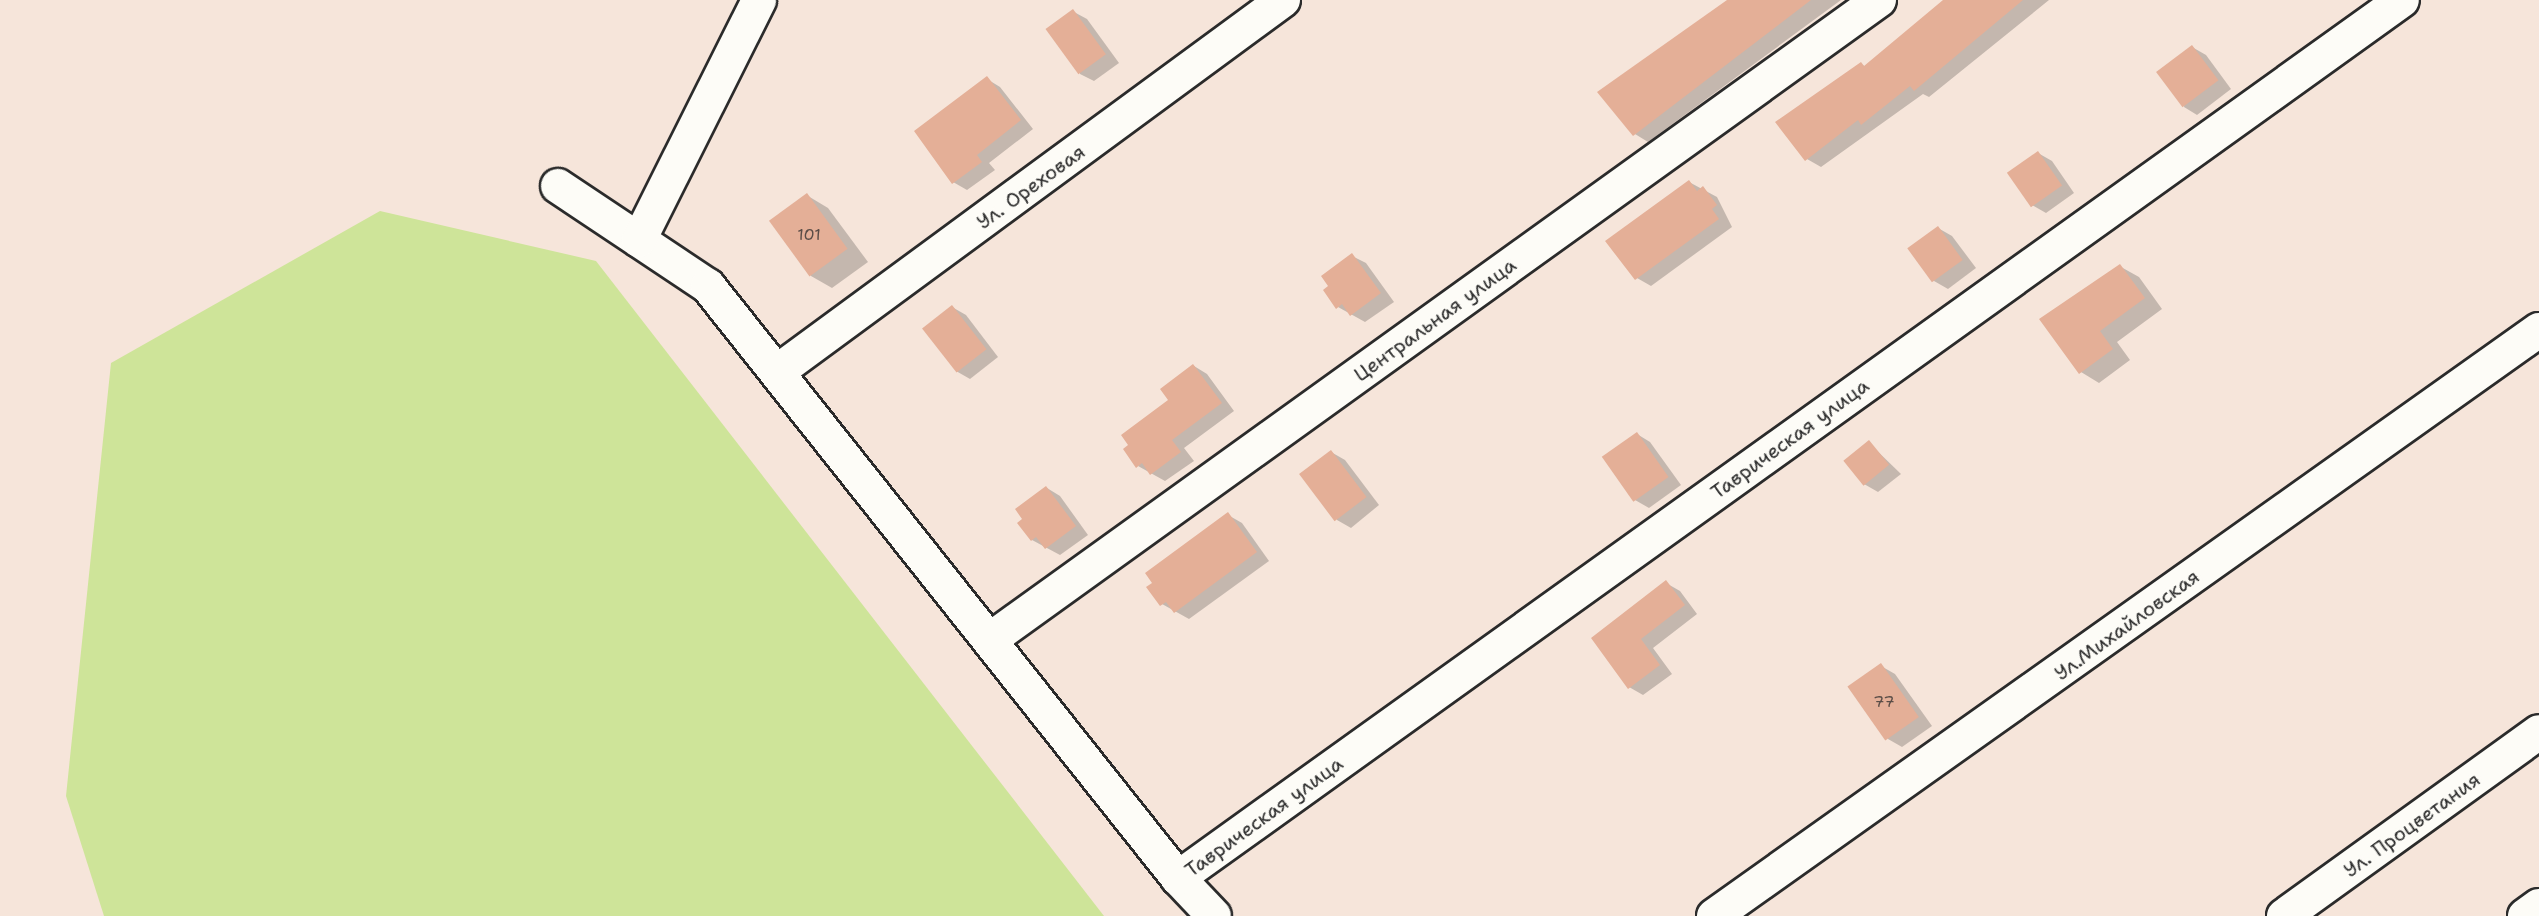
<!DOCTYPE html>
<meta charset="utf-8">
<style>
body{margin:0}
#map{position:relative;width:2539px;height:916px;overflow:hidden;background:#f6e5da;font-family:"Shantell Sans",sans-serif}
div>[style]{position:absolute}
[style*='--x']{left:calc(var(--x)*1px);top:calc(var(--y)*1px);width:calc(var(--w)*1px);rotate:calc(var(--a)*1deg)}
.green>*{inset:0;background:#cee499}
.shadow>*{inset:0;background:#0003}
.building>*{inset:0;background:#e4af97;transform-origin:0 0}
.roads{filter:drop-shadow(2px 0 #2b2b2b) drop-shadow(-2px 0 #2b2b2b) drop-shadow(0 2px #2b2b2b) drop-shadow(0 -2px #2b2b2b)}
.minor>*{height:34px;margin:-17px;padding:0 17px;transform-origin:17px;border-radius:17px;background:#fdfcf7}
span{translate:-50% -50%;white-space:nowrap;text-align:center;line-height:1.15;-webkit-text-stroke:6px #fdfcf7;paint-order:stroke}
.number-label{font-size:16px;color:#594c46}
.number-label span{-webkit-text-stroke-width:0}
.street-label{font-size:20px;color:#2b2b2b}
</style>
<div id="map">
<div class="green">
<i style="clip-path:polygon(380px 211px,596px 261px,1104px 916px,104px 916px,66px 796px,111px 363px)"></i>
</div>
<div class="shadow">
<i style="clip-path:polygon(1731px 0,1841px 0,1648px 142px,1635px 134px)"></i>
<i style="clip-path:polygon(1947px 0,2049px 0,1929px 97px,1923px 94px,1821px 167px,1807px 159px,1861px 64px,1866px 67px)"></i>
<i style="clip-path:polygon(1074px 12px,1087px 19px,1119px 63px,1094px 81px,1080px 74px)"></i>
<i style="clip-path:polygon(2192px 47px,2206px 55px,2231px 89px,2197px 115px,2184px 107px)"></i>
<i style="clip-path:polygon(987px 79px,1000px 87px,1033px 129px,989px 163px,995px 170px,967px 190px,953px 182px)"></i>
<i style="clip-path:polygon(2038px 153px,2052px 161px,2074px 193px,2046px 213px,2032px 205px)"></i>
<i style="clip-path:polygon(1689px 182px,1717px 197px,1732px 227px,1651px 286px,1637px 278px)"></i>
<i style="clip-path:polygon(808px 196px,828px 208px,868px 262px,832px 288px,811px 276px)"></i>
<i style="clip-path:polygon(1938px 228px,1952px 236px,1976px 268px,1948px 289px,1934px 281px)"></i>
<i style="clip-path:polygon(1352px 256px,1366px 263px,1394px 302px,1365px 322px,1338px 307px)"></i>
<i style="clip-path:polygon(2121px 267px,2139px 277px,2162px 309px,2117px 342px,2130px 360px,2099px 383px,2081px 372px)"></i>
<i style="clip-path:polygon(952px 307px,966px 315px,998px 357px,970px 379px,956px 371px)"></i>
<i style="clip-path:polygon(1194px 366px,1207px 374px,1234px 411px,1184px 448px,1194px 461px,1165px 481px,1138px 466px)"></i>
<i style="clip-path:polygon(1637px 434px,1650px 442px,1681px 485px,1649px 508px,1635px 500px)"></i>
<i style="clip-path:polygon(1869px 443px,1901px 474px,1878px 492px,1864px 484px)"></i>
<i style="clip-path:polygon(1331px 452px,1345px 460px,1379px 505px,1351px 528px,1337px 520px)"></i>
<i style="clip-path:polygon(1047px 488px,1060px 496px,1088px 535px,1060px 555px,1032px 540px,1025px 519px)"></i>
<i style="clip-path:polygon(1228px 515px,1242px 523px,1269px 561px,1189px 619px,1162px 604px)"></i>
<i style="clip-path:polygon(1666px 583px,1680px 591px,1697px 614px,1653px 648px,1672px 674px,1643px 695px,1629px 687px,1593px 639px)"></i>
<i style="clip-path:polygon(1881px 666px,1895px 674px,1932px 726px,1902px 747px,1888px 739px)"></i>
</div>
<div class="building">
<i style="clip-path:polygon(1727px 0,1811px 0,1633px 136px,1597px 92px)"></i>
<i style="clip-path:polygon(1943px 0,2023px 0,1914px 91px,1910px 86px,1861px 125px,1858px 120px,1805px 161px,1775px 122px,1861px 62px,1864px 66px)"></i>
<i style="left:1073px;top:9px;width:56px;height:34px;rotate:54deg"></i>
<i style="left:2192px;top:45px;width:44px;height:45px;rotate:53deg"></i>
<i style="clip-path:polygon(987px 76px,1021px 120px,977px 155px,982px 162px,952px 184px,914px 131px)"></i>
<i style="left:2038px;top:151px;width:42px;height:38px;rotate:55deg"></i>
<i style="clip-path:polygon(1689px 180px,1697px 191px,1703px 186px,1717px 205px,1712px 209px,1719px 219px,1635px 280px,1605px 241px)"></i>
<i style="left:807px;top:193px;width:69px;height:47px;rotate:54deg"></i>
<i style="left:1938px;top:226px;width:42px;height:38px;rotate:54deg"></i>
<i style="clip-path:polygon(1352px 253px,1381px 293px,1350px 316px,1342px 304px,1336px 309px,1323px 290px,1328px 286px,1321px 276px)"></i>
<i style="clip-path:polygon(2120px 264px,2145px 298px,2100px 331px,2113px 349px,2079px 374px,2039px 319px)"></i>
<i style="left:952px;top:305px;width:56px;height:38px;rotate:52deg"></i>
<i style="clip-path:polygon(1193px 364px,1222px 403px,1172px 440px,1181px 452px,1150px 475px,1142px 463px,1136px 468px,1123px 449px,1128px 445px,1121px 435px,1168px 400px,1160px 389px)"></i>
<i style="left:1637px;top:432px;width:55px;height:43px;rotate:55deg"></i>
<i style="left:1869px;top:440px;width:32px;height:33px;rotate:51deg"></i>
<i style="left:1331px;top:450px;width:59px;height:40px;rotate:53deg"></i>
<i style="clip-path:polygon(1046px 486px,1076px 526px,1045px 549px,1036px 537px,1031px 541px,1017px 523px,1022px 519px,1015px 509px)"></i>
<i style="clip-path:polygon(1228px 512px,1257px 552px,1174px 613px,1166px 602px,1160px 606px,1146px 587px,1152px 583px,1145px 573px)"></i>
<i style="clip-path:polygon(1666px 580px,1685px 605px,1641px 639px,1660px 665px,1628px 689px,1591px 638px)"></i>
<i style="left:1881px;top:663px;width:66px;height:41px;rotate:55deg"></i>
</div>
<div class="roads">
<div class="minor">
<i style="--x:558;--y:186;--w:180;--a:33.7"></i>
<i style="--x:708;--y:286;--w:756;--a:51.55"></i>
<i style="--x:1178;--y:878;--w:52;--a:46.5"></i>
<i style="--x:639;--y:240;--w:268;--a:-63.4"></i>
<i style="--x:777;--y:372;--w:628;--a:-36.32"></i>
<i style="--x:991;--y:639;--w:1094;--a:-35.74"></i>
<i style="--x:1178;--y:878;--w:1506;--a:-35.65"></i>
<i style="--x:1714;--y:916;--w:1012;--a:-35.39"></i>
<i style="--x:2284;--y:916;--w:314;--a:-35.8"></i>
<i style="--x:2525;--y:916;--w:17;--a:-36"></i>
</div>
</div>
<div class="number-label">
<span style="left:809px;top:235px">101</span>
<span style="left:1884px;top:702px">77</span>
</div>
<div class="street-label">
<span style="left:1031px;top:187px;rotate:-36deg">Ул. Ореховая</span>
<span style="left:1435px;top:320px;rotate:-36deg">Центральная улица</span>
<span style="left:1790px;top:439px;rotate:-36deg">Таврическая улица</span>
<span style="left:2127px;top:625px;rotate:-36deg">Ул.Михайловская</span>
<span style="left:1264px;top:817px;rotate:-36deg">Таврическая улица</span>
<span style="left:2412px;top:825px;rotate:-36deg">Ул. Процветания</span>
</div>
</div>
